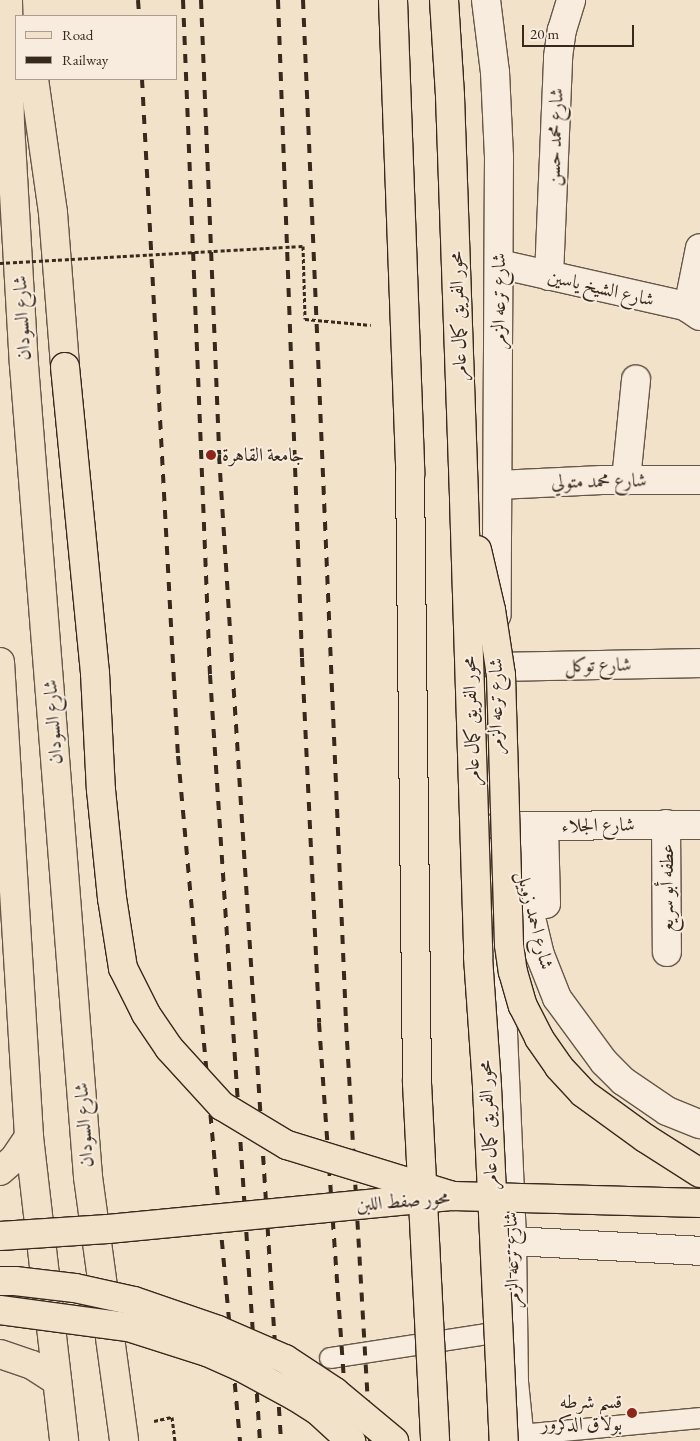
<!DOCTYPE html>
<meta charset="utf-8">
<style>
body{margin:0}
#map{position:relative;width:700px;height:1441px;overflow:hidden;background:#f2e2ca;font-family:"EB Garamond",Amiri,serif}
div>[style]{position:absolute}
[style*='--x']{left:calc(var(--x)*1px);top:calc(var(--y)*1px);width:calc(var(--w)*1px);rotate:calc(var(--a)*1deg)}
.path>*{height:3px;margin-top:-1.5px;transform-origin:0;background:repeating-linear-gradient(90deg,#37291c 0 4px,transparent 0 6.5px)}
.roads{filter:drop-shadow(1px 0 #665748) drop-shadow(-1px 0 #665748) drop-shadow(0 1px #665748) drop-shadow(0 -1px #665748)}
.service>*{height:20px;margin:-10px;padding:0 10px;transform-origin:10px;border-radius:10px;background:#f7ecdd}
.minor>*{height:28px;margin:-14px;padding:0 14px;transform-origin:14px;border-radius:14px;background:#f7ecdd}
.secondary>*{height:28px;margin:-14px;padding:0 14px;transform-origin:14px;border-radius:14px;background:#f7ecdd}
.primary>*{height:28px;margin:-14px;padding:0 14px;transform-origin:14px;border-radius:14px;background:#f2e2ca}
.rail>*{height:4px;margin-top:-2px;transform-origin:0;background:repeating-linear-gradient(90deg,#37291c 0 9px,transparent 0 18px)}
.path-bridge>*{height:3px;margin-top:-1.5px;transform-origin:0;background:repeating-linear-gradient(90deg,#37291c 0 4px,transparent 0 6.5px)}
.bridges{filter:drop-shadow(1px 0 #37291c) drop-shadow(-1px 0 #37291c) drop-shadow(0 1px #37291c) drop-shadow(0 -1px #37291c)}
.primary-bridge>*{height:28px;margin:-14px;padding:0 14px;transform-origin:14px;border-radius:14px;background:#f2e2ca}
.motorway-bridge>*{height:28px;margin:-14px;padding:0 14px;transform-origin:14px;border-radius:14px;background:#f2e2ca}
.dots>*{width:14px;height:14px;translate:-50% -50%;box-sizing:border-box;border:2px solid #f7ecdd;border-radius:50%}
span{translate:-50% -50%;white-space:nowrap;text-align:center;line-height:1.15;-webkit-text-stroke:4px #f7ecdd;paint-order:stroke}
.street-label{font-size:19px;color:#37291c}
.poi-label{font-size:19px;color:#37291c}
.left{translate:0 -50%;text-align:left}
.right{translate:-100% -50%;text-align:right}
.legend{position:absolute;left:15px;top:15px;width:162px;height:65px;box-sizing:border-box;background:#f7ecdd;border:1px solid #aa9e90;margin:0;padding:6px 9px;list-style:none;font-size:15px;color:#37291c}
.legend li{display:flex;align-items:center;gap:10px;height:25px}
.legend b{width:25px;border:1px solid #aa9e90}
.scale{position:absolute;left:522px;top:25px;width:112px;height:22px;box-sizing:border-box;border:2px solid #37291c;border-top:0;padding-left:6px;font-size:15px;line-height:18px;white-space:nowrap;color:#37291c;-webkit-text-stroke:4px #f7ecdd;paint-order:stroke}
</style>
<div id="map">
<div class="path">
<i style="--x:303;--y:246;--w:73;--a:88.4"></i>
<i style="--x:305;--y:319;--w:66;--a:5.2"></i>
<i style="--x:154;--y:1421;--w:18;--a:-13"></i>
<i style="--x:172;--y:1417;--w:24;--a:83"></i>
</div>
<div class="roads">
<div class="service">
<i style="--x:330;--y:1358;--w:185;--a:-8.7"></i>
<i style="--x:520;--y:1435;--w:181;--a:-5.4"></i>
</div>
<div class="minor">
<i style="--x:499;--y:264;--w:191;--a:12.7"></i>
<i style="--x:685;--y:306;--w:18;--a:34"></i>
<i style="--x:549;--y:276;--w:219;--a:-87.6"></i>
<i style="--x:558;--y:57;--w:27;--a:-82"></i>
<i style="--x:562;--y:30;--w:31;--a:-73"></i>
<i style="--x:688;--y:308;--w:61;--a:-78.7"></i>
<i style="--x:626;--y:480;--w:101;--a:-84.3"></i>
<i style="--x:498;--y:485;--w:104;--a:-2.8"></i>
<i style="--x:602;--y:480;--w:98;--a:0"></i>
<i style="--x:497;--y:667;--w:203;--a:-1.1"></i>
<i style="--x:666;--y:824;--w:128;--a:89.6"></i>
<i style="--x:499;--y:826;--w:201;--a:-0.3"></i>
<i style="--x:516;--y:826;--w:76;--a:81.7"></i>
<i style="--x:527;--y:901;--w:56;--a:76.5"></i>
<i style="--x:540;--y:955;--w:46;--a:68.4"></i>
<i style="--x:557;--y:998;--w:79;--a:53.7"></i>
<i style="--x:604;--y:1062;--w:27;--a:45"></i>
<i style="--x:623;--y:1081;--w:53;--a:34.3"></i>
<i style="--x:667;--y:1111;--w:35;--a:22"></i>
<i style="--x:544;--y:826;--w:78;--a:88.5"></i>
<i style="--x:512;--y:1241;--w:188;--a:3"></i>
</div>
<div class="secondary">
<i style="--x:486;--y:0;--w:73;--a:82.9"></i>
<i style="--x:495;--y:72;--w:85;--a:87.3"></i>
<i style="--x:499;--y:157;--w:458;--a:90.3"></i>
<i style="--x:499;--y:941;--w:300;--a:87.5"></i>
<i style="--x:512;--y:1241;--w:141;--a:89.2"></i>
<i style="--x:514;--y:1382;--w:59;--a:84.2"></i>
</div>
<div class="primary">
<i style="--x:8;--y:0;--w:124;--a:89.1"></i>
<i style="--x:10;--y:124;--w:241;--a:86.7"></i>
<i style="--x:24;--y:365;--w:815;--a:85.49"></i>
<i style="--x:88;--y:1177;--w:266;--a:82.2"></i>
<i style="--x:34;--y:79;--w:135;--a:81.9"></i>
<i style="--x:53;--y:213;--w:154;--a:85.5"></i>
<i style="--x:0;--y:662;--w:476;--a:86.5"></i>
<i style="--x:29;--y:1137;--w:306;--a:83.4"></i>
<i style="--x:0;--y:1171;--w:18;--a:-41"></i>
<i style="--x:14;--y:1159;--w:27;--a:-56"></i>
<i style="--x:0;--y:1354;--w:34;--a:19"></i>
<i style="--x:32;--y:1365;--w:30;--a:33"></i>
</div>
</div>
<div class="rail">
<i style="--x:138;--y:0;--w:16;--a:86"></i>
<i style="--x:183;--y:0;--w:676;--a:87.71"></i>
<i style="--x:210;--y:675;--w:768;--a:86.27"></i>
<i style="--x:201;--y:0;--w:455;--a:87.7"></i>
<i style="--x:219;--y:455;--w:988;--a:86.4"></i>
<i style="--x:278;--y:0;--w:658;--a:87.91"></i>
<i style="--x:302;--y:658;--w:365;--a:87.3"></i>
<i style="--x:319;--y:1023;--w:419;--a:86"></i>
<i style="--x:303;--y:0;--w:1024;--a:87.59"></i>
<i style="--x:346;--y:1023;--w:419;--a:86.7"></i>
<i style="--x:142;--y:79;--w:678;--a:86.96"></i>
<i style="--x:178;--y:756;--w:688;--a:84.83"></i>
</div>
<div class="path-bridge">
<i style="--x:0;--y:263;--w:303;--a:-3.2"></i>
</div>
<div class="bridges">
<div class="primary-bridge">
<i style="--x:65;--y:367;--w:307;--a:84.4"></i>
<i style="--x:95;--y:673;--w:117;--a:87.1"></i>
<i style="--x:101;--y:790;--w:109;--a:84.2"></i>
<i style="--x:112;--y:898;--w:71;--a:81.1"></i>
<i style="--x:123;--y:968;--w:51;--a:63.4"></i>
<i style="--x:146;--y:1014;--w:41;--a:55.9"></i>
<i style="--x:169;--y:1048;--w:79;--a:47.6"></i>
<i style="--x:222;--y:1106;--w:76;--a:31"></i>
<i style="--x:287;--y:1145;--w:174;--a:17.1"></i>
<i style="--x:0;--y:1236;--w:108;--a:-3.7"></i>
<i style="--x:108;--y:1229;--w:347;--a:-5.5"></i>
<i style="--x:453;--y:1196;--w:247;--a:1.6"></i>
<i style="--x:0;--y:1281;--w:15;--a:0"></i>
<i style="--x:15;--y:1281;--w:60;--a:6.7"></i>
<i style="--x:75;--y:1288;--w:60;--a:12.4"></i>
<i style="--x:134;--y:1301;--w:89;--a:19"></i>
<i style="--x:218;--y:1330;--w:73;--a:23.4"></i>
<i style="--x:285;--y:1359;--w:60;--a:33.4"></i>
<i style="--x:335;--y:1392;--w:77;--a:39.7"></i>
<i style="--x:0;--y:1310;--w:129;--a:7.6"></i>
<i style="--x:128;--y:1327;--w:83;--a:17.6"></i>
<i style="--x:207;--y:1352;--w:35;--a:24"></i>
<i style="--x:239;--y:1366;--w:65;--a:28.5"></i>
<i style="--x:296;--y:1397;--w:26;--a:32"></i>
<i style="--x:318;--y:1411;--w:45;--a:42.3"></i>
</div>
<div class="motorway-bridge">
<i style="--x:393;--y:0;--w:473;--a:87.9"></i>
<i style="--x:410;--y:473;--w:610;--a:89.34"></i>
<i style="--x:417;--y:1083;--w:358;--a:87.1"></i>
<i style="--x:444;--y:0;--w:96;--a:86.4"></i>
<i style="--x:450;--y:96;--w:403;--a:88"></i>
<i style="--x:464;--y:499;--w:458;--a:88.2"></i>
<i style="--x:478;--y:957;--w:130;--a:86"></i>
<i style="--x:487;--y:1087;--w:354;--a:87.3"></i>
<i style="--x:477;--y:550;--w:62;--a:76.9"></i>
<i style="--x:491;--y:610;--w:66;--a:81.3"></i>
<i style="--x:501;--y:675;--w:270;--a:88.3"></i>
<i style="--x:509;--y:945;--w:27;--a:82"></i>
<i style="--x:513;--y:972;--w:35;--a:74"></i>
<i style="--x:523;--y:1006;--w:36;--a:63"></i>
<i style="--x:539;--y:1038;--w:35;--a:55"></i>
<i style="--x:559;--y:1067;--w:35;--a:47"></i>
<i style="--x:583;--y:1093;--w:77;--a:36"></i>
<i style="--x:645;--y:1138;--w:65;--a:32.5"></i>
</div>
</div>
<div class="dots">
<i style="left:211px;top:455px;background:#8f2418"></i>
<i style="left:632px;top:1413px;background:#8f2418"></i>
</div>
<div class="street-label">
<span style="left:555px;top:137px;rotate:-88deg">شارع محمد حسن</span>
<span style="left:601px;top:288px;rotate:13deg">شارع الشيخ ياسين</span>
<span style="left:499px;top:301px;rotate:-90deg">شارع ترعه الزمر</span>
<span style="left:458px;top:316px;rotate:-92deg">محور الفريق كمال عامر</span>
<span style="left:22px;top:318px;rotate:-93deg">شارع السودان</span>
<span style="left:599px;top:481px;rotate:-1deg">شارع محمد متولي</span>
<span style="left:598px;top:665px;rotate:-1deg">شارع توكل</span>
<span style="left:496px;top:706px;rotate:-90deg">شارع ترعه الزمر</span>
<span style="left:471px;top:721px;rotate:-92deg">محور الفريق كمال عامر</span>
<span style="left:53px;top:722px;rotate:-94deg">شارع السودان</span>
<span style="left:598px;top:825px;rotate:-1deg">شارع الجلاء</span>
<span style="left:667px;top:888px;rotate:-90deg">عطفه أبو سريع</span>
<span style="left:535px;top:920px;rotate:76deg">شارع احمد زويل</span>
<span style="left:84px;top:1125px;rotate:-94deg">شارع السودان</span>
<span style="left:488px;top:1125px;rotate:-93deg">محور الفريق كمال عامر</span>
<span style="left:403px;top:1201px;rotate:-5deg">محور صفط اللبن</span>
<span style="left:512px;top:1260px;rotate:-92deg">شارع ترعه الزمر</span>
</div>
<div class="poi-label">
<span class="left" style="left:222px;top:455px">جامعة القاهرة</span>
<span class="right" style="left:622px;top:1413px">قسم شرطه<br>بولاق الدكرور</span>
</div>
<ul class="legend">
<li><b style="height:6px;background:#f2e2ca"></b>Road</li>
<li><b style="height:6px;background:#37291c"></b>Railway</li>
</ul>
<div class="scale">20 m</div>
</div>
